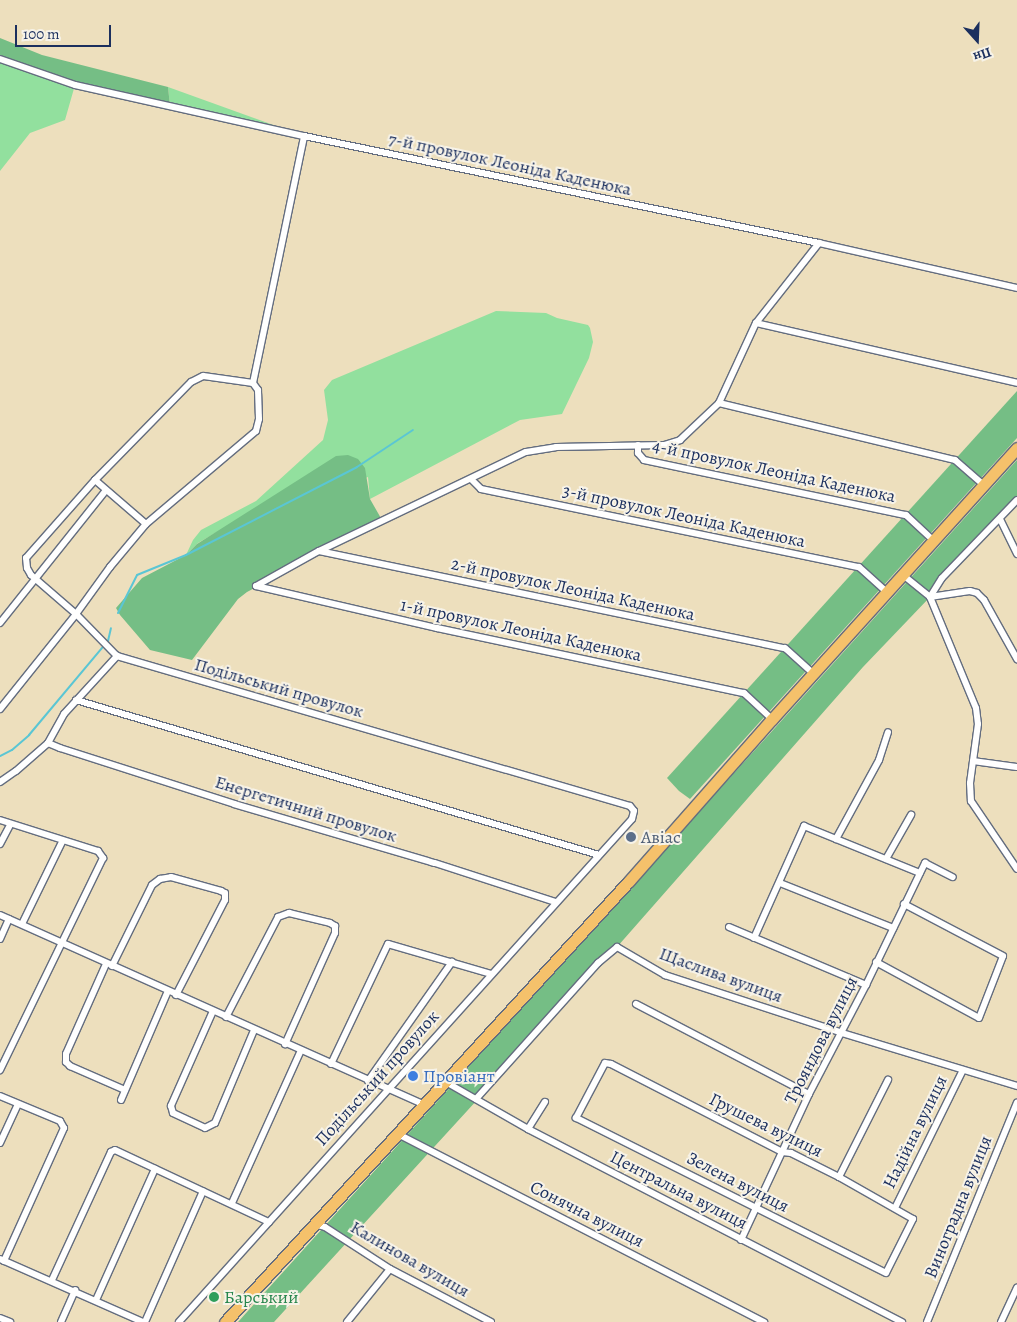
<!DOCTYPE html>
<meta charset="utf-8">
<style>
body{margin:0}
#map{position:relative;width:1017px;height:1322px;overflow:hidden;background:#eddfbd;font-family:Alegreya,serif}
div>[style]{position:absolute}
[style*='--x']{left:calc(var(--x)*1px);top:calc(var(--y)*1px);width:calc(var(--w)*1px);rotate:calc(var(--a)*1deg)}
.green>*{inset:0;background:#92e09e}
.forest>*{inset:0;background:#75be85}
.stream>*{height:2px;margin:-1px;padding:0 1px;transform-origin:1px;border-radius:1px;background:#5ac6d4}
.roads{filter:drop-shadow(1px 0 #646d7f) drop-shadow(-1px 0 #646d7f) drop-shadow(0 1px #646d7f) drop-shadow(0 -1px #646d7f)}
.street>*{height:6px;margin:-3px;padding:0 3px;transform-origin:3px;border-radius:3px;background:#fff}
.highway>*{height:11px;margin:-5.5px;padding:0 5.5px;transform-origin:5.5px;border-radius:5.5px;background:#f5c16b}
.dots>*{width:14px;height:14px;translate:-50% -50%;box-sizing:border-box;border:2px solid #f7f3e8;border-radius:50%}
span{translate:-50% -50%;white-space:nowrap;text-align:center;line-height:1.15;-webkit-text-stroke:4px #f7f3e8;paint-order:stroke}
.street-label{font-size:18px;color:#1b2f5e}
.service-label{font-size:18px;color:#4e5e75}
.left{translate:0 -50%;text-align:left}
.shop-label{font-size:18px;color:#366cbe}
.leisure-label{font-size:18px;color:#27864d}
.north{position:absolute;left:952px;top:15px;width:50px;height:50px;-webkit-text-stroke:4px #f7f3e8;paint-order:stroke;rotate:160deg;font-size:14px;font-weight:700;line-height:20px;text-align:center;color:#1b2f5e}
.north::after{content:'';display:block;margin:auto;width:18px;height:22px;background:#1b2f5e;clip-path:polygon(50% 0,100% 100%,50% 72%,0 100%)}
.scale{position:absolute;left:15px;top:25px;width:96px;height:22px;box-sizing:border-box;border:2px solid #1b2f5e;border-top:0;padding-left:6px;font-size:15px;line-height:18px;white-space:nowrap;color:#1b2f5e;-webkit-text-stroke:4px #f7f3e8;paint-order:stroke}
</style>
<div id="map">
<div class="green">
<i style="clip-path:polygon(0 59px,75px 85px,65px 120px,30px 133px,0 171px)"></i>
<i style="clip-path:polygon(168px 87px,304px 136px,170px 106px)"></i>
<i style="clip-path:polygon(496px 311px,546px 313px,557px 318px,588px 325px,590px 328px,593px 342px,589px 358px,562px 414px,520px 420px,370px 499px,368px 477px,215px 533px,198px 543px,186px 555px,193px 540px,201px 530px,256px 501px,323px 440px,328px 420px,324px 390px,332px 380px)"></i>
</div>
<div class="forest">
<i style="clip-path:polygon(0 38px,42px 55px,168px 87px,170px 106px,75px 85px,0 59px)"></i>
<i style="clip-path:polygon(1017px 391px,1017px 438px,690px 799px,679px 791px,667px 778px)"></i>
<i style="clip-path:polygon(348px 455px,358px 459px,365px 468px,370px 499px,382px 520px,247px 592px,238px 599px,192px 660px,150px 650px,120px 615px,116px 608px,142px 578px,186px 555px,197px 544px,336px 456px)"></i>
<i style="clip-path:polygon(1017px 460px,1017px 500px,942px 578px,930px 597px,863px 667px,617px 947px,274px 1322px,238px 1322px)"></i>
</div>
<div class="stream">
<i style="--x:118;--y:613;--w:42;--a:-63.4"></i>
<i style="--x:137;--y:575;--w:53;--a:-22.2"></i>
<i style="--x:186;--y:555;--w:192;--a:-27.2"></i>
<i style="--x:357;--y:467;--w:67;--a:-33.5"></i>
<i style="--x:108;--y:641;--w:13;--a:-77"></i>
<i style="--x:0;--y:756;--w:13;--a:-27"></i>
<i style="--x:12;--y:750;--w:23;--a:-41"></i>
<i style="--x:29;--y:735;--w:114;--a:-50"></i>
</div>
<div class="roads">
<div class="street">
<i style="--x:0;--y:59;--w:79;--a:19.1"></i>
<i style="--x:75;--y:85;--w:235;--a:12.6"></i>
<i style="--x:304;--y:136;--w:526;--a:11.74"></i>
<i style="--x:819;--y:243;--w:203;--a:12.8"></i>
<i style="--x:756;--y:323;--w:268;--a:12.9"></i>
<i style="--x:253;--y:383;--w:252;--a:-78.3"></i>
<i style="--x:719;--y:403;--w:243;--a:13.6"></i>
<i style="--x:955;--y:460;--w:38;--a:41"></i>
<i style="--x:638;--y:445;--w:8;--a:90"></i>
<i style="--x:638;--y:453;--w:9;--a:49"></i>
<i style="--x:644;--y:460;--w:268;--a:11.9"></i>
<i style="--x:906;--y:515;--w:38;--a:43"></i>
<i style="--x:471;--y:479;--w:14;--a:45"></i>
<i style="--x:481;--y:489;--w:386;--a:11.7"></i>
<i style="--x:859;--y:567;--w:38;--a:42"></i>
<i style="--x:95;--y:480;--w:67;--a:40.8"></i>
<i style="--x:1000;--y:519;--w:39;--a:64"></i>
<i style="--x:319;--y:551;--w:476;--a:11.8"></i>
<i style="--x:785;--y:648;--w:38;--a:42"></i>
<i style="--x:903;--y:575;--w:35;--a:39"></i>
<i style="--x:930;--y:597;--w:120;--a:67.5"></i>
<i style="--x:976;--y:708;--w:16;--a:83"></i>
<i style="--x:978;--y:724;--w:60;--a:97.7"></i>
<i style="--x:970;--y:783;--w:18;--a:87"></i>
<i style="--x:971;--y:801;--w:82;--a:55.9"></i>
<i style="--x:256;--y:586;--w:72;--a:-29.1"></i>
<i style="--x:319;--y:551;--w:229;--a:-25.6"></i>
<i style="--x:526;--y:452;--w:30;--a:-9"></i>
<i style="--x:556;--y:447;--w:108;--a:-1.1"></i>
<i style="--x:664;--y:445;--w:17;--a:-17"></i>
<i style="--x:680;--y:440;--w:54;--a:-43.5"></i>
<i style="--x:719;--y:403;--w:88;--a:-65.2"></i>
<i style="--x:756;--y:323;--w:102;--a:-51.8"></i>
<i style="--x:256;--y:586;--w:186;--a:13.1"></i>
<i style="--x:437;--y:628;--w:314;--a:12"></i>
<i style="--x:744;--y:693;--w:38;--a:43"></i>
<i style="--x:930;--y:597;--w:22;--a:-58"></i>
<i style="--x:942;--y:578;--w:108;--a:-46.1"></i>
<i style="--x:930;--y:597;--w:40;--a:-8.5"></i>
<i style="--x:970;--y:591;--w:7;--a:16"></i>
<i style="--x:977;--y:593;--w:10;--a:45"></i>
<i style="--x:984;--y:600;--w:68;--a:60.8"></i>
<i style="--x:0;--y:623;--w:170;--a:-51.4"></i>
<i style="--x:76;--y:700;--w:545;--a:16.51"></i>
<i style="--x:0;--y:709;--w:122;--a:-51.3"></i>
<i style="--x:76;--y:614;--w:58;--a:-54.1"></i>
<i style="--x:110;--y:567;--w:56;--a:-50.1"></i>
<i style="--x:146;--y:524;--w:144;--a:-40.2"></i>
<i style="--x:256;--y:431;--w:12;--a:-76"></i>
<i style="--x:259;--y:419;--w:29;--a:-92"></i>
<i style="--x:258;--y:390;--w:9;--a:-126"></i>
<i style="--x:253;--y:383;--w:50;--a:-172"></i>
<i style="--x:203;--y:376;--w:13;--a:153"></i>
<i style="--x:191;--y:382;--w:137;--a:134.4"></i>
<i style="--x:95;--y:480;--w:104;--a:131.5"></i>
<i style="--x:26;--y:558;--w:10;--a:84"></i>
<i style="--x:27;--y:568;--w:8;--a:60"></i>
<i style="--x:31;--y:575;--w:60;--a:40.9"></i>
<i style="--x:76;--y:614;--w:59;--a:45.7"></i>
<i style="--x:117;--y:656;--w:534;--a:16.3"></i>
<i style="--x:630;--y:806;--w:6;--a:51"></i>
<i style="--x:634;--y:811;--w:8;--a:104"></i>
<i style="--x:632;--y:819;--w:677;--a:132.01"></i>
<i style="--x:48;--y:743;--w:13;--a:23"></i>
<i style="--x:60;--y:748;--w:183;--a:17.8"></i>
<i style="--x:234;--y:804;--w:209;--a:16.4"></i>
<i style="--x:435;--y:863;--w:127;--a:17.9"></i>
<i style="--x:973;--y:761;--w:44;--a:7.8"></i>
<i style="--x:0;--y:782;--w:19;--a:-35"></i>
<i style="--x:16;--y:771;--w:43;--a:-41.2"></i>
<i style="--x:48;--y:743;--w:33;--a:-61"></i>
<i style="--x:64;--y:714;--w:79;--a:-47.6"></i>
<i style="--x:0;--y:820;--w:103;--a:17.6"></i>
<i style="--x:98;--y:851;--w:9;--a:54"></i>
<i style="--x:103;--y:858;--w:236;--a:115.9"></i>
<i style="--x:836;--y:839;--w:90;--a:-61.4"></i>
<i style="--x:879;--y:760;--w:29;--a:-72"></i>
<i style="--x:0;--y:844;--w:21;--a:-62"></i>
<i style="--x:886;--y:859;--w:51;--a:-60.4"></i>
<i style="--x:780;--y:883;--w:122;--a:21.7"></i>
<i style="--x:0;--y:915;--w:463;--a:24.1"></i>
<i style="--x:22;--y:924;--w:93;--a:-64"></i>
<i style="--x:729;--y:927;--w:149;--a:22.9"></i>
<i style="--x:754;--y:938;--w:123;--a:-65.9"></i>
<i style="--x:804;--y:826;--w:125;--a:22.1"></i>
<i style="--x:0;--y:939;--w:22;--a:-66"></i>
<i style="--x:876;--y:962;--w:117;--a:28.5"></i>
<i style="--x:979;--y:1018;--w:66;--a:-68.8"></i>
<i style="--x:1003;--y:956;--w:112;--a:-152.3"></i>
<i style="--x:106;--y:964;--w:98;--a:114"></i>
<i style="--x:66;--y:1054;--w:8;--a:90"></i>
<i style="--x:66;--y:1062;--w:6;--a:45"></i>
<i style="--x:70;--y:1066;--w:60;--a:23.6"></i>
<i style="--x:112;--y:966;--w:90;--a:-63.7"></i>
<i style="--x:152;--y:885;--w:10;--a:-37"></i>
<i style="--x:160;--y:879;--w:11;--a:-10"></i>
<i style="--x:171;--y:877;--w:52;--a:15.6"></i>
<i style="--x:221;--y:891;--w:4;--a:27"></i>
<i style="--x:225;--y:893;--w:7;--a:90"></i>
<i style="--x:225;--y:900;--w:107;--a:117.3"></i>
<i style="--x:636;--y:1004;--w:195;--a:27.5"></i>
<i style="--x:213;--y:1011;--w:104;--a:113.9"></i>
<i style="--x:171;--y:1106;--w:7;--a:74"></i>
<i style="--x:173;--y:1113;--w:35;--a:25"></i>
<i style="--x:205;--y:1128;--w:11;--a:-27"></i>
<i style="--x:215;--y:1123;--w:101;--a:-67.2"></i>
<i style="--x:226;--y:1017;--w:113;--a:-62.5"></i>
<i style="--x:278;--y:917;--w:12;--a:-20"></i>
<i style="--x:289;--y:913;--w:42;--a:13.7"></i>
<i style="--x:330;--y:923;--w:6;--a:31"></i>
<i style="--x:335;--y:926;--w:7;--a:90"></i>
<i style="--x:335;--y:933;--w:122;--a:114.2"></i>
<i style="--x:605;--y:1063;--w:6;--a:9"></i>
<i style="--x:611;--y:1064;--w:192;--a:27.2"></i>
<i style="--x:782;--y:1152;--w:9;--a:6"></i>
<i style="--x:791;--y:1153;--w:54;--a:26.6"></i>
<i style="--x:839;--y:1177;--w:85;--a:29.6"></i>
<i style="--x:913;--y:1219;--w:60;--a:116.6"></i>
<i style="--x:886;--y:1273;--w:347;--a:-153.4"></i>
<i style="--x:576;--y:1118;--w:62;--a:-62.2"></i>
<i style="--x:331;--y:1064;--w:133;--a:-64.6"></i>
<i style="--x:388;--y:944;--w:107;--a:16.2"></i>
<i style="--x:368;--y:1081;--w:146;--a:-54.8"></i>
<i style="--x:444;--y:1081;--w:97;--a:29.7"></i>
<i style="--x:528;--y:1129;--w:421;--a:27.3"></i>
<i style="--x:0;--y:1096;--w:65;--a:22.6"></i>
<i style="--x:60;--y:1121;--w:8;--a:60"></i>
<i style="--x:64;--y:1128;--w:146;--a:114.3"></i>
<i style="--x:476;--y:1099;--w:183;--a:-48.1"></i>
<i style="--x:598;--y:963;--w:25;--a:-40"></i>
<i style="--x:617;--y:947;--w:56;--a:30.3"></i>
<i style="--x:665;--y:975;--w:186;--a:18.1"></i>
<i style="--x:842;--y:1033;--w:183;--a:16.8"></i>
<i style="--x:121;--y:1100;--w:119;--a:-66.7"></i>
<i style="--x:528;--y:1129;--w:32;--a:-58"></i>
<i style="--x:396;--y:1133;--w:414;--a:27.2"></i>
<i style="--x:0;--y:1143;--w:43;--a:-65.2"></i>
<i style="--x:839;--y:1177;--w:109;--a:-63.2"></i>
<i style="--x:232;--y:1203;--w:168;--a:-65.7"></i>
<i style="--x:895;--y:1208;--w:154;--a:-63.8"></i>
<i style="--x:314;--y:1224;--w:11;--a:15"></i>
<i style="--x:325;--y:1227;--w:77;--a:32.9"></i>
<i style="--x:390;--y:1269;--w:114;--a:27.7"></i>
<i style="--x:741;--y:1240;--w:161;--a:-65"></i>
<i style="--x:809;--y:1094;--w:123;--a:-62.4"></i>
<i style="--x:866;--y:985;--w:136;--a:-64.2"></i>
<i style="--x:925;--y:863;--w:31;--a:27"></i>
<i style="--x:0;--y:1259;--w:156;--a:23.8"></i>
<i style="--x:52;--y:1280;--w:141;--a:-65.3"></i>
<i style="--x:111;--y:1152;--w:4;--a:-27"></i>
<i style="--x:115;--y:1150;--w:170;--a:25.1"></i>
<i style="--x:96;--y:1300;--w:144;--a:-65.8"></i>
<i style="--x:0;--y:1318;--w:11;--a:22"></i>
<i style="--x:61;--y:1322;--w:35;--a:-66"></i>
<i style="--x:145;--y:1322;--w:143;--a:-66.1"></i>
<i style="--x:347;--y:1322;--w:68;--a:-50.9"></i>
<i style="--x:927;--y:1322;--w:237;--a:-67.7"></i>
<i style="--x:1001;--y:1322;--w:38;--a:-65"></i>
</div>
<div class="highway">
<i style="--x:225;--y:1322;--w:598;--a:-47.51"></i>
<i style="--x:629;--y:881;--w:216;--a:-48.6"></i>
<i style="--x:772;--y:719;--w:365;--a:-47.9"></i>
</div>
</div>
<div class="dots">
<i style="left:631px;top:837px;background:#5c6f8a"></i>
<i style="left:413px;top:1076px;background:#3f7fe0"></i>
<i style="left:214px;top:1297px;background:#2e9e5b"></i>
</div>
<div class="street-label">
<span style="left:510px;top:164px;rotate:12deg">7-й провулок Леоніда Каденюка</span>
<span style="left:774px;top:471px;rotate:12deg">4-й провулок Леоніда Каденюка</span>
<span style="left:684px;top:516px;rotate:12deg">3-й провулок Леоніда Каденюка</span>
<span style="left:573px;top:589px;rotate:12deg">2-й провулок Леоніда Каденюка</span>
<span style="left:521px;top:630px;rotate:12deg">1-й провулок Леоніда Каденюка</span>
<span style="left:279px;top:688px;rotate:16deg">Подільський провулок</span>
<span style="left:306px;top:809px;rotate:17deg">Енергетичний провулок</span>
<span style="left:721px;top:975px;rotate:20deg">Щаслива вулиця</span>
<span style="left:821px;top:1040px;rotate:-63deg">Трояндова вулиця</span>
<span style="left:377px;top:1078px;rotate:-48deg">Подільський провулок</span>
<span style="left:766px;top:1125px;rotate:26deg">Грушева вулиця</span>
<span style="left:915px;top:1132px;rotate:-64deg">Надійна вулиця</span>
<span style="left:738px;top:1182px;rotate:27deg">Зелена вулиця</span>
<span style="left:679px;top:1190px;rotate:27deg">Центральна вулиця</span>
<span style="left:958px;top:1207px;rotate:-68deg">Виноградна вулиця</span>
<span style="left:587px;top:1214px;rotate:27deg">Сонячна вулиця</span>
<span style="left:410px;top:1259px;rotate:30deg">Калинова вулиця</span>
</div>
<div class="service-label">
<span class="left" style="left:641px;top:837px">Авіас</span>
</div>
<div class="shop-label">
<span class="left" style="left:423px;top:1076px">Провіант</span>
</div>
<div class="leisure-label">
<span class="left" style="left:224px;top:1297px">Барський</span>
</div>
<div class="north">Пн</div>
<div class="scale">100 m</div>
</div>
